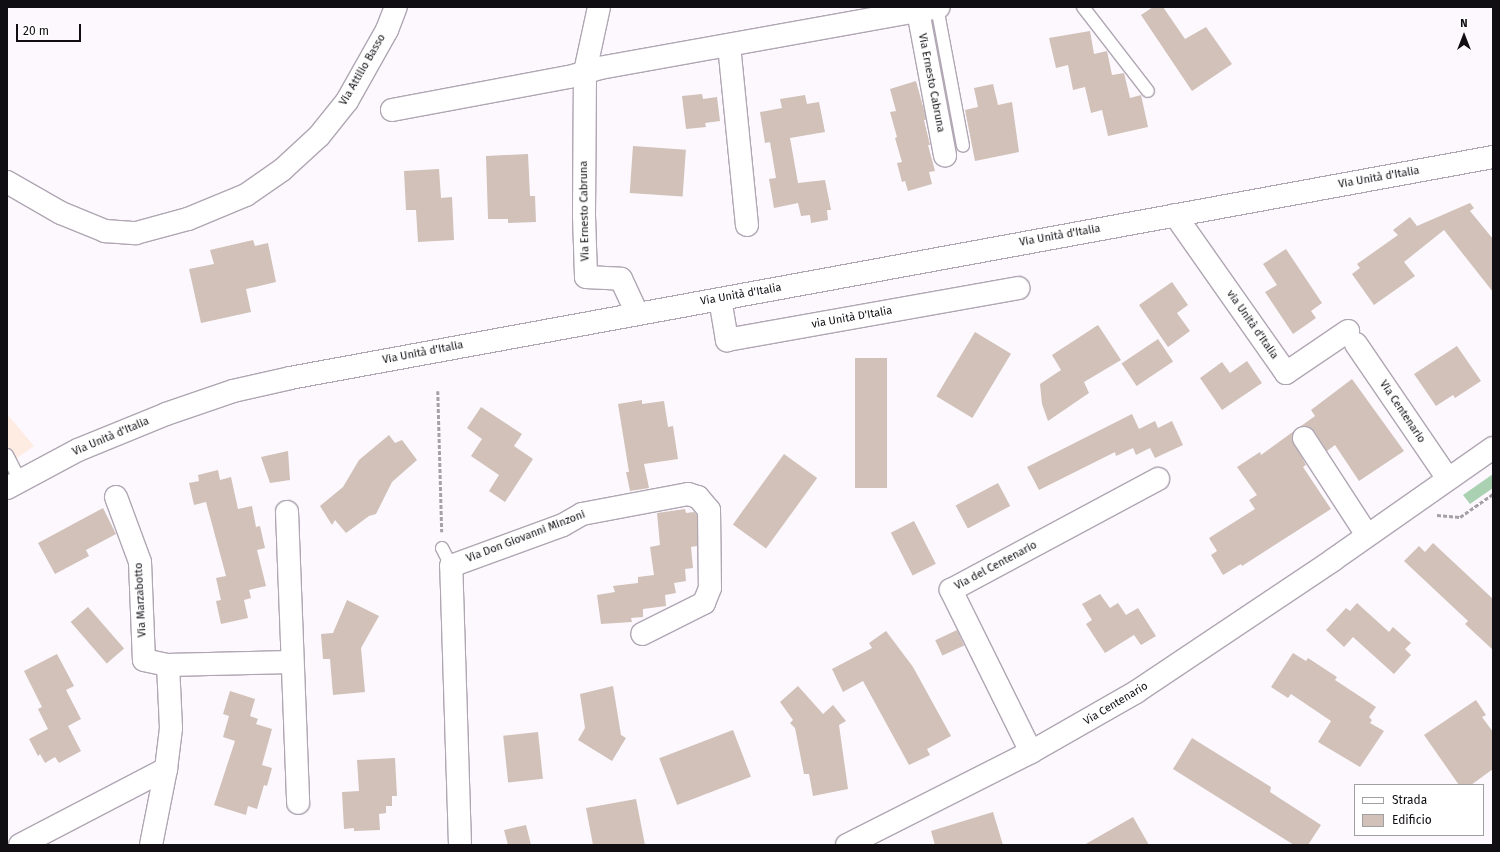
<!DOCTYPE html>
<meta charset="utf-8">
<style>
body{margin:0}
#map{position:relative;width:1500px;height:852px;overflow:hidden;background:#fcf8fe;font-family:"Fira Sans",sans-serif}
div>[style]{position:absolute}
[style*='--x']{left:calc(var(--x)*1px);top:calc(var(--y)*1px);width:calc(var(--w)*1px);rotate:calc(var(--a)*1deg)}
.commercial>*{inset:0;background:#feece2}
.green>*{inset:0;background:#aad2b2}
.building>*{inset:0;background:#d1c1b8;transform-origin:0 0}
.path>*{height:2.5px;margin-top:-1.25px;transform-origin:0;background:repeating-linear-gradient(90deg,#a5a1a7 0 4px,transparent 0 6px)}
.roads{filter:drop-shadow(1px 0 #b0a6b3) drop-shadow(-1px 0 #b0a6b3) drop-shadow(0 1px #b0a6b3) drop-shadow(0 -1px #b0a6b3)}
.service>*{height:12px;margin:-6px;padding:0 6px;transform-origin:6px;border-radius:6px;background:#fff}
.minor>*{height:22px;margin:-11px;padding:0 11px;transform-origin:11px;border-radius:11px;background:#fff}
.tertiary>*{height:22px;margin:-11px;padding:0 11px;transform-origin:11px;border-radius:11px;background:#fff}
span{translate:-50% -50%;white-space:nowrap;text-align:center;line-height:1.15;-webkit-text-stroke:3px #fff;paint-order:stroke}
.street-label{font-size:11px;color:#110e13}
.frame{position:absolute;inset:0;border:8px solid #110e13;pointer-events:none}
.legend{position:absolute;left:1354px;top:784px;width:130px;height:52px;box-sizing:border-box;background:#fff;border:1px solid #a09fa1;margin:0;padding:5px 7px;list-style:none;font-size:12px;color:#110e13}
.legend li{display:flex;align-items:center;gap:8px;height:20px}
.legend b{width:20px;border:1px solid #a09fa1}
.north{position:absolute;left:1444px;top:16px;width:40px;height:40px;-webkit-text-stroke:3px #fff;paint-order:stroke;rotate:0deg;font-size:11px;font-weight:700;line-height:16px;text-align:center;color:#110e13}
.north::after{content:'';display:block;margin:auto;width:14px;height:18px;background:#110e13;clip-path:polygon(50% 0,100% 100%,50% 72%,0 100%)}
.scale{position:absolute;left:16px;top:24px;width:65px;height:18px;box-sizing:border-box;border:2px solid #110e13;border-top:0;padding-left:5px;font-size:12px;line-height:14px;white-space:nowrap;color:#110e13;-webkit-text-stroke:3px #fff;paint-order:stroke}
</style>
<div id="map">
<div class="commercial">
<i style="clip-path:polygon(7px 414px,34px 446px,7px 465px)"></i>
</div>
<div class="green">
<i style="clip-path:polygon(1493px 474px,1493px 488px,1470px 504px,1463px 495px)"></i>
</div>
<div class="building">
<i style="clip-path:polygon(1153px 7px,1163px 7px,1185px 39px,1206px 27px,1232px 64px,1192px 91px,1141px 15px)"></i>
<i style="clip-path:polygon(1090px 31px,1094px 54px,1107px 51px,1112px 75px,1124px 73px,1130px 98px,1141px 95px,1148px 127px,1108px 136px,1102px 110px,1091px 113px,1085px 87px,1073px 90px,1068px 65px,1056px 68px,1049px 38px)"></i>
<i style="clip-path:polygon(916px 81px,924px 110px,926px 120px,924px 120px,930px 145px,928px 145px,935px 171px,929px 172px,932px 184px,908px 191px,905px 181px,902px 182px,897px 163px,902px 162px,895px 138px,897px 137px,890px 112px,896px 111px,890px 89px)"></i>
<i style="clip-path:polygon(993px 84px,998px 105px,1012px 102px,1019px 152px,975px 161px,965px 110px,978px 107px,974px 88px)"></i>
<i style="clip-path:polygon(702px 94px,703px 99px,717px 97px,720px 121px,705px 123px,706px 127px,686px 129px,682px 96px)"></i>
<i style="clip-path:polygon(805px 95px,807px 104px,819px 102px,825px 132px,790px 138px,798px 183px,825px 180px,831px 210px,827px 210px,828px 220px,811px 223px,810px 215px,801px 216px,798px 203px,774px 208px,769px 179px,776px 178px,770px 142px,765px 143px,760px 112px,782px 108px,780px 99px)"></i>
<i style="left:633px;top:146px;width:53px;height:47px;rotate:4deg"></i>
<i style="clip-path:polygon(528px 154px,530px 196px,535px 196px,536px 222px,508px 223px,508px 219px,488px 219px,486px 156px)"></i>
<i style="clip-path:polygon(439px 169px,441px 198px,452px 197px,454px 240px,418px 242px,416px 210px,406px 210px,404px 171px)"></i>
<i style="clip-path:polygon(1470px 203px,1474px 208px,1470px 211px,1493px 239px,1493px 292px,1444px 230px,1404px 262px,1415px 276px,1374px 305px,1352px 274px,1360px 268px,1357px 264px,1398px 235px,1393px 230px,1410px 217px,1417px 226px)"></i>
<i style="clip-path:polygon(253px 240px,255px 246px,268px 243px,276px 282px,246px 289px,251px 312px,201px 323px,189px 269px,214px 264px,210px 250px)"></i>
<i style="clip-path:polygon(1286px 249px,1322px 303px,1311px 311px,1316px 318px,1293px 334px,1265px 292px,1277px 285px,1263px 264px)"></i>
<i style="clip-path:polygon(1172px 282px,1188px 305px,1177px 313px,1190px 331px,1168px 347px,1139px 305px)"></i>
<i style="clip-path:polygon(1098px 325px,1121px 360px,1084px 382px,1089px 393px,1048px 421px,1042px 404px,1040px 384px,1061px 370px,1052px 355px)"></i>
<i style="left:975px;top:332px;width:42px;height:75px;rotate:31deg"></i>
<i style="left:1158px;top:339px;width:27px;height:44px;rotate:56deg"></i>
<i style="clip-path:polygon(1457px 346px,1481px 381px,1455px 398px,1453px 395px,1436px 406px,1414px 374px)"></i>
<i style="left:855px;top:358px;width:32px;height:130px"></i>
<i style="clip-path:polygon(1247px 361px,1262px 383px,1222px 410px,1200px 378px,1222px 362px,1230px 373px)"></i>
<i style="clip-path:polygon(1352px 379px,1404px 451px,1359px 481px,1335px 445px,1327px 451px,1314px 431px,1309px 427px,1301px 426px,1315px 416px,1311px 410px)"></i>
<i style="clip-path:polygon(642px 400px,642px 404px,664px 401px,668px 427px,673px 426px,678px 459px,644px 464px,649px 488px,630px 491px,626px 472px,629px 472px,618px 404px)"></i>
<i style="clip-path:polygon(481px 407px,522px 434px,514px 446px,533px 459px,505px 502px,489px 491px,499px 475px,471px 456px,482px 439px,467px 428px)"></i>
<i style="clip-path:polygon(1132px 414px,1139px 429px,1155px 421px,1158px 428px,1172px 421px,1183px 445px,1155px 458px,1150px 448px,1136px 455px,1133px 448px,1116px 456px,1115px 452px,1039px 490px,1027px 467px)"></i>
<i style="clip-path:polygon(1294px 431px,1292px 439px,1306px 465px,1303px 467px,1331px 509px,1242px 566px,1241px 564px,1223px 575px,1211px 555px,1217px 551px,1209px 538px,1255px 509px,1249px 500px,1257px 495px,1237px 467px,1260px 452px,1261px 455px)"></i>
<i style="clip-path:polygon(389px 435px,395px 443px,402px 440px,417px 460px,392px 482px,376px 514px,369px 516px,346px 533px,335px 520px,332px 525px,320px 506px,343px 487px,359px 460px)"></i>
<i style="clip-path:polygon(288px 451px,290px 480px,270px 483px,261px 457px)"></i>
<i style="left:784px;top:454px;width:41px;height:87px;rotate:36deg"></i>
<i style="clip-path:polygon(218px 470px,220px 480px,231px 477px,238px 509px,252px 506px,256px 527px,260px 526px,265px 548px,257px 550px,266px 586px,249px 590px,251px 598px,244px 600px,248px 618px,221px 624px,216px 601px,221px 600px,216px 578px,226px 576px,206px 502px,194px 505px,189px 483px,199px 481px,198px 475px)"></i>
<i style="left:998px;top:483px;width:26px;height:48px;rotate:62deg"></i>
<i style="clip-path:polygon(103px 508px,116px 534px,86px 550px,89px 556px,55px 574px,38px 543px)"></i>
<i style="clip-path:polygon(685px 509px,686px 513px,694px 512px,697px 515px,697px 546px,691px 547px,693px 568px,685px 569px,686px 581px,674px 583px,676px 593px,665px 595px,666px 606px,643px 609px,643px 617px,631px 618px,632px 622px,601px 624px,597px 595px,615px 592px,613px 586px,638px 583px,638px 577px,654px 575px,650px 547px,660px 545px,657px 513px)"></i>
<i style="left:914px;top:521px;width:48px;height:26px;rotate:63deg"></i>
<i style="clip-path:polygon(1433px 543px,1493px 599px,1493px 650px,1465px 624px,1468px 621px,1404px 561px,1419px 546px,1425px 552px)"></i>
<i style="clip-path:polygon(1100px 594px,1110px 608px,1118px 603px,1126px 615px,1138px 608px,1156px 636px,1141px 645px,1134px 635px,1105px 653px,1086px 624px,1092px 620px,1082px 604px)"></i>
<i style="clip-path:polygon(347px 600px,379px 616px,361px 648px,365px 692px,333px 695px,330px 659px,323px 659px,321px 634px,333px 633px)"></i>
<i style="clip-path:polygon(1357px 603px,1389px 632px,1393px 627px,1411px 643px,1405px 649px,1411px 655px,1394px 674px,1353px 637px,1344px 647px,1326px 630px,1346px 608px,1350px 611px)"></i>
<i style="left:88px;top:607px;width:55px;height:23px;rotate:49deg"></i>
<i style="left:957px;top:630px;width:17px;height:24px;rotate:65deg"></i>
<i style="clip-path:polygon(886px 631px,913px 667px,951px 736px,927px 749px,930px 755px,909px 765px,863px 681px,843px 692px,832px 669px,872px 648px,869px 643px)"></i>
<i style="clip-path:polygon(1293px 653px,1306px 661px,1308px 658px,1337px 677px,1335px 680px,1376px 707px,1369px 717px,1372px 720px,1370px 723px,1384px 731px,1360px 767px,1318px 742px,1331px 721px,1291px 694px,1288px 698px,1271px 687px)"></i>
<i style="clip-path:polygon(57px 654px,74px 686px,66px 690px,81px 719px,68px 726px,81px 751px,59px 763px,55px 757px,45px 763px,40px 754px,38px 756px,29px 739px,48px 729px,38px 709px,42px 707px,24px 671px)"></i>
<i style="clip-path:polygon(613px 686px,621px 735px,626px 738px,612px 761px,578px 740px,585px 728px,580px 694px)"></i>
<i style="clip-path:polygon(798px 686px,823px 714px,833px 705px,846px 721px,839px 725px,848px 789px,813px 796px,809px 774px,804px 774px,795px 728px,790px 723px,793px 720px,780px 702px)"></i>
<i style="clip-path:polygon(230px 691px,255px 699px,250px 716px,258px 719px,256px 724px,272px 729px,262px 765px,272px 768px,267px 786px,264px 785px,257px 809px,248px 806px,246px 815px,214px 805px,235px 741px,223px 737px,229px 716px,223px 714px)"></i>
<i style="clip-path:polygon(1476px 700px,1486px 715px,1482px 717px,1493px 732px,1493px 769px,1471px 785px,1459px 785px,1424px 735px)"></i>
<i style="left:733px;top:730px;width:50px;height:79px;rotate:69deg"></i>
<i style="left:538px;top:732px;width:47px;height:35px;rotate:84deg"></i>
<i style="clip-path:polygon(1192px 738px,1271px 787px,1270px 792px,1321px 825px,1308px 845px,1294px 845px,1173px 769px)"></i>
<i style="clip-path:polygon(395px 758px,397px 796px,392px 796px,392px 806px,386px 806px,386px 813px,379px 814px,380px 830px,354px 831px,354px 828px,344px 829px,342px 792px,359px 791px,357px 760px)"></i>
<i style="clip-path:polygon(636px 799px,645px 845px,593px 845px,586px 808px)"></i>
<i style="clip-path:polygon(993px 812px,1003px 845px,935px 845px,931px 831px)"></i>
<i style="clip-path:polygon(1133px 817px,1149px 845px,1084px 845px)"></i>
<i style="clip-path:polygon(526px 825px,531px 845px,508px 845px,504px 830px)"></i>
</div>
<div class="path">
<i style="--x:438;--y:391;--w:141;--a:88.4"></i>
<i style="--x:1437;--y:515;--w:23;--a:5"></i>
<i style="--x:1460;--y:517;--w:40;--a:-34.9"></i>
</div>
<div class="roads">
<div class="service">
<i style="--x:937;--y:7;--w:141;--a:79.4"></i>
<i style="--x:1083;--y:7;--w:106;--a:52.3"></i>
<i style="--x:7;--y:455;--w:28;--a:63"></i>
<i style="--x:442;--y:548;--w:20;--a:63"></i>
</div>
<div class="minor">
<i style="--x:599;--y:7;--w:66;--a:102.2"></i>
<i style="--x:585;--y:72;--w:144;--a:90.4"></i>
<i style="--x:584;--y:216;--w:61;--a:88.1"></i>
<i style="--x:586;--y:277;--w:35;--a:3"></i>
<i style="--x:621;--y:279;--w:38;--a:65"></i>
<i style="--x:918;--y:11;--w:147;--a:79.4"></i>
<i style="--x:729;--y:45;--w:181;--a:84.3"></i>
<i style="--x:392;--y:110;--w:180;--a:-10.6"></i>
<i style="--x:569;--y:77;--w:32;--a:-16"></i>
<i style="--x:600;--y:68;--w:344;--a:-10.2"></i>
<i style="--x:7;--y:182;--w:62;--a:29.9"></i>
<i style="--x:61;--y:213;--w:48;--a:22.2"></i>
<i style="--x:105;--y:231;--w:31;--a:4"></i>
<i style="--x:136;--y:233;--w:54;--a:-15.1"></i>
<i style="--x:188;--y:219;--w:63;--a:-22.5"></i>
<i style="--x:246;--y:195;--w:44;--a:-34.8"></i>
<i style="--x:282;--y:170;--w:50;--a:-42.6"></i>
<i style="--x:319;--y:136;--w:45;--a:-51.3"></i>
<i style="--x:347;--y:101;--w:81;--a:-60.6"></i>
<i style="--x:387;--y:30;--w:25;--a:-69"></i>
<i style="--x:1175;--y:215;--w:193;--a:54.9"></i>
<i style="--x:1286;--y:373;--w:75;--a:-34.1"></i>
<i style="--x:720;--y:299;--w:42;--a:80.3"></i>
<i style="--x:727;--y:340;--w:296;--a:-10.1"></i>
<i style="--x:1356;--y:344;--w:163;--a:55.7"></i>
<i style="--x:1304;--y:438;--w:116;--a:57"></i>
<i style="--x:116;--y:497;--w:69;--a:69.7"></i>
<i style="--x:140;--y:562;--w:98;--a:87.7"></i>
<i style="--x:144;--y:660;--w:25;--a:12"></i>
<i style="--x:287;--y:512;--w:291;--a:87.8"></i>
<i style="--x:1031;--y:752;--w:181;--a:-116.3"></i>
<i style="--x:951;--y:590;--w:235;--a:-28.2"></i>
<i style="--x:20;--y:845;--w:165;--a:-27.5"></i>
<i style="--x:151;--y:845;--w:77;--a:-78.8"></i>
<i style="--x:166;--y:769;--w:41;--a:-83"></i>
<i style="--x:171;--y:728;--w:63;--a:-92.7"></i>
<i style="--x:168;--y:665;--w:123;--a:-1.4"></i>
<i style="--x:460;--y:845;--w:279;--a:-91.8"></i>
<i style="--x:451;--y:566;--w:119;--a:-20.1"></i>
<i style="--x:563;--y:525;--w:22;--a:-30"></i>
<i style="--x:582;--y:514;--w:108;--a:-10.7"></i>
<i style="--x:688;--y:494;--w:10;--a:17"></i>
<i style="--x:698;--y:497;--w:17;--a:50"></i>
<i style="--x:709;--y:510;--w:78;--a:89.3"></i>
<i style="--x:710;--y:588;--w:16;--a:112"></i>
<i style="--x:704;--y:603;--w:69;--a:153.4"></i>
<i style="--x:847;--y:845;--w:206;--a:-26.8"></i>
<i style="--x:1031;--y:752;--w:121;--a:-29.7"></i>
<i style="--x:1136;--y:692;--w:237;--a:-33.8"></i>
<i style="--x:1333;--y:560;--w:195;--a:-35"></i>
</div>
<div class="tertiary">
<i style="--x:7;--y:488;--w:81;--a:-28.2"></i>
<i style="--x:78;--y:450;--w:95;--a:-22.2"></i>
<i style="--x:166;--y:414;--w:71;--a:-18.9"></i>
<i style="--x:233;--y:391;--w:58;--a:-12.8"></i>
<i style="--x:290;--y:378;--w:1223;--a:-10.41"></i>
</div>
</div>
<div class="street-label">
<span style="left:363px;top:70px;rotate:-60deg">Via Attilio Basso</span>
<span style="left:931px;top:83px;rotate:79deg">Via Ernesto Cabruna</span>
<span style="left:1379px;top:178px;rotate:-10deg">Via Unità d'Italia</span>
<span style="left:585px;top:211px;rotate:-91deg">Via Ernesto Cabruna</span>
<span style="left:1060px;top:236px;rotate:-10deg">Via Unità d'Italia</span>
<span style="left:741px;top:295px;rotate:-10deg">Via Unità d'Italia</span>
<span style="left:852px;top:318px;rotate:-10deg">via Unità D'Italia</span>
<span style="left:1252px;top:325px;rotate:55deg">via Unità d'Italia</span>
<span style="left:423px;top:353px;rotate:-11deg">Via Unità d'Italia</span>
<span style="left:1402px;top:412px;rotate:56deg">Via Centenario</span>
<span style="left:111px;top:437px;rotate:-23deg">Via Unità d'Italia</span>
<span style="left:526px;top:537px;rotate:-21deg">Via Don Giovanni Minzoni</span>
<span style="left:996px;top:566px;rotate:-28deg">Via del Centenario</span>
<span style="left:141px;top:600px;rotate:-93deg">Via Marzabotto</span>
<span style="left:1116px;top:704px;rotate:-31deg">Via Centenario</span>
</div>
<div class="frame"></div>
<ul class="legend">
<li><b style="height:5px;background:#fff"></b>Strada</li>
<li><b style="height:11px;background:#d1c1b8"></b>Edificio</li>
</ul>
<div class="north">N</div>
<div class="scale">20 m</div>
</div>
